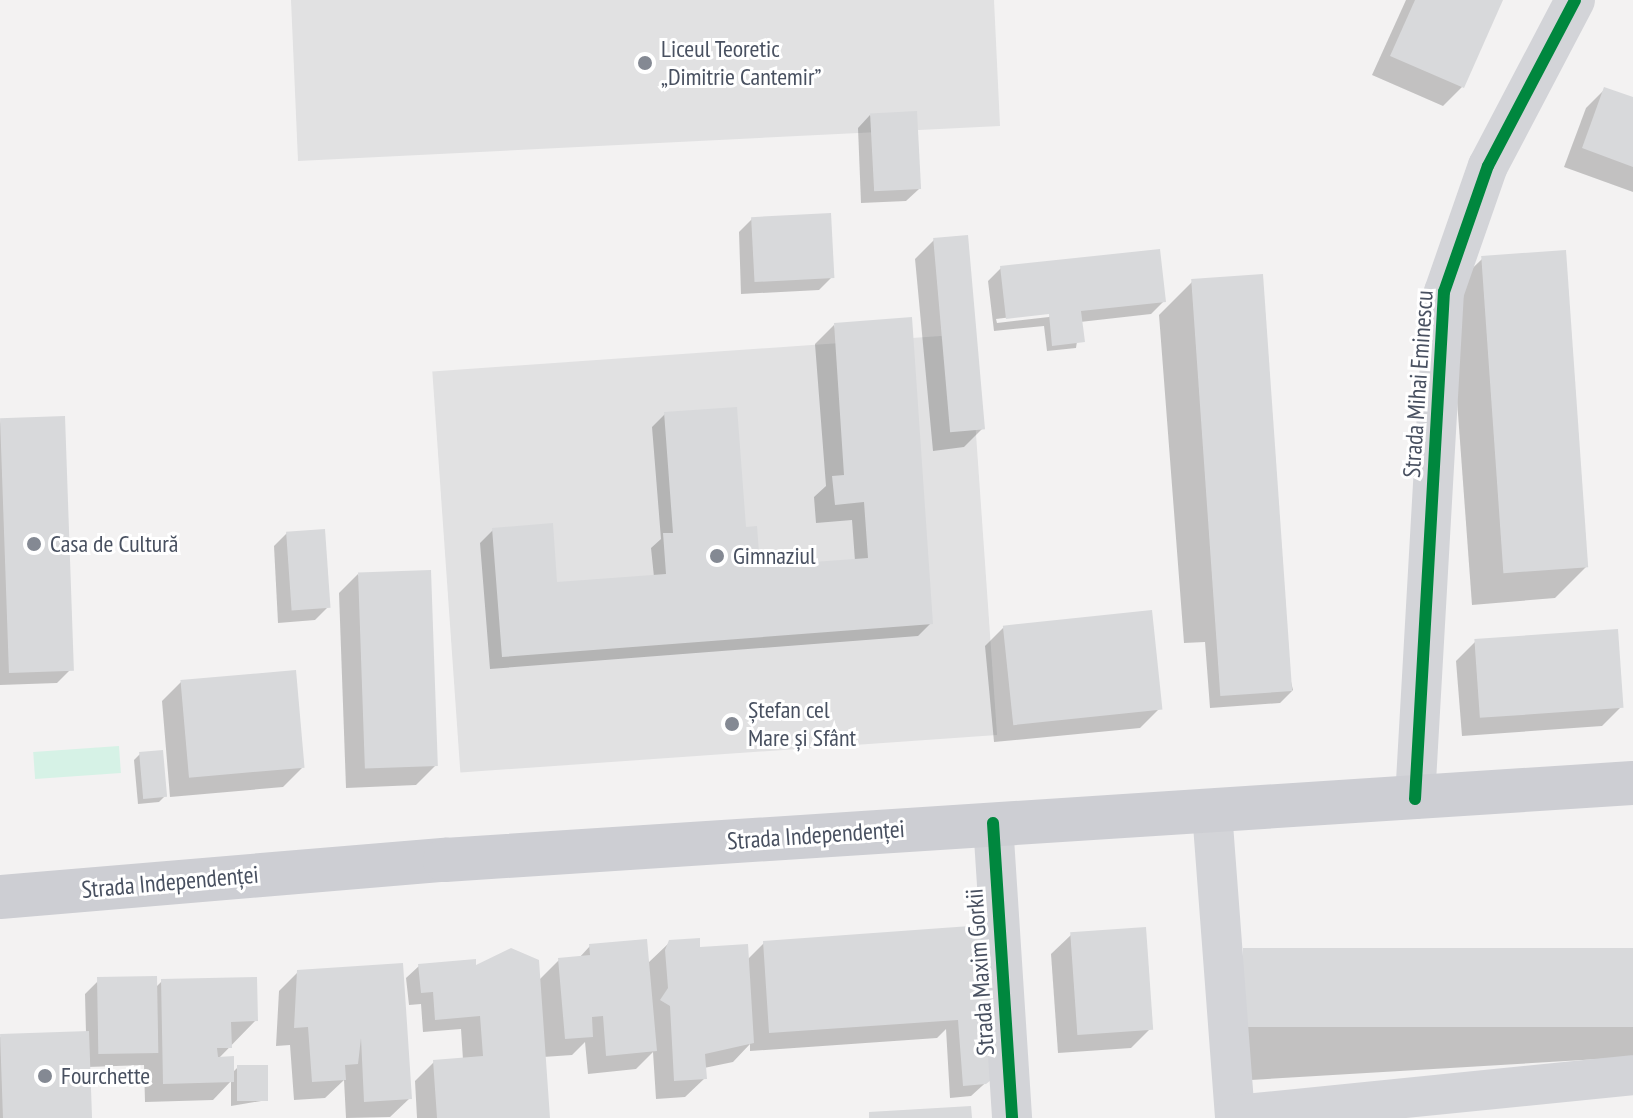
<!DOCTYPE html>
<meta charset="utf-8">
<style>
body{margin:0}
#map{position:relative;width:1633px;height:1118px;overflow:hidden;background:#f3f2f2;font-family:"PT Sans Narrow",sans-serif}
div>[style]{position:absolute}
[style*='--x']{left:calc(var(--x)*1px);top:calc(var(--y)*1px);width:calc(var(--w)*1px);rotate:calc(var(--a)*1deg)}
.education>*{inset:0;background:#e1e1e2;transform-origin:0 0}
.green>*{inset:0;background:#d6f2e6;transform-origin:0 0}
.shadow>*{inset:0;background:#0003}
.building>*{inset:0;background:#d8d9db;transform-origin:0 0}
.minor>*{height:40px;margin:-20px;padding:0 20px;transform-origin:20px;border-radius:20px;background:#d3d4d8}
.major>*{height:44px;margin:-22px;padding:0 22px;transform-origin:22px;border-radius:22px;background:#cdced3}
.cycleway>*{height:12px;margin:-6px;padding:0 6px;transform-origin:6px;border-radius:6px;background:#00873e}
.dots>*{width:22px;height:22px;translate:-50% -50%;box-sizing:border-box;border:4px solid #fff;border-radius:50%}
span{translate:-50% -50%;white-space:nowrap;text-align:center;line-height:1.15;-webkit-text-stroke:6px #fff;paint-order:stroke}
.poi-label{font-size:24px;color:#485060}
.left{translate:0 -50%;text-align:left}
.street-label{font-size:24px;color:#485060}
</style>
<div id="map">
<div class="education">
<i style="clip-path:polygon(291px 0,994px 0,1000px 126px,298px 161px)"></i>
<i style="left:969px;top:334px;width:402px;height:538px;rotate:86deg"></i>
</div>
<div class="green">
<i style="left:119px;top:746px;width:27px;height:86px;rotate:86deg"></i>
</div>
<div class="shadow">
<i style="clip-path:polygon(1406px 0,1501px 0,1462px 87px,1443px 106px,1372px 75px)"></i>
<i style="clip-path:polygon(1605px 89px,1633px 99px,1633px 192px,1564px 167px,1586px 108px)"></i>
<i style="clip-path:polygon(870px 115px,919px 189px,906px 201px,861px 203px,858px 128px)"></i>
<i style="clip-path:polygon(752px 219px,832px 277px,819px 290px,741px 294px,739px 232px)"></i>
<i style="clip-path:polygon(934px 240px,983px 428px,964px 447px,933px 451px,915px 259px)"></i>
<i style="clip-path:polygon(1482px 259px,1587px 566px,1555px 598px,1472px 605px,1449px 291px)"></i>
<i style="clip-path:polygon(evenodd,1001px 268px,1164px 301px,1151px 314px,1080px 322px,1076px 348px,1047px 351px,1044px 326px,994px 331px,988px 281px,1001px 268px,1054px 312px,1049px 317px,997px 323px,996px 319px,1054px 312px)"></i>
<i style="clip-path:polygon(1192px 282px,1293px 690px,1280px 703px,1210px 708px,1205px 642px,1184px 643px,1159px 315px)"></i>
<i style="clip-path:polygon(834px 325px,931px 623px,918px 636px,490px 669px,480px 543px,493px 530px,555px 584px,654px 577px,651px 548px,661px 539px,652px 427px,665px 414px,744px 529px,758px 569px,855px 561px,852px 520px,816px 523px,814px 497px,826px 486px,815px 344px)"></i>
<i style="clip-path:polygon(0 420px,70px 670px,57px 683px,0 685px)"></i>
<i style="clip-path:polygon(287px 533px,328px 607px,315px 620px,278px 623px,274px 546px)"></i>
<i style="clip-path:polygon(358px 574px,435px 766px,416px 785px,346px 788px,339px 593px)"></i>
<i style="clip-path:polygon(1004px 627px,1160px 708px,1140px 728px,994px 742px,985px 646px)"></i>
<i style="clip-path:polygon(1475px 642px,1621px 707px,1602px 726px,1462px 736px,1456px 661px)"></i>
<i style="clip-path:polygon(181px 682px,302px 768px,283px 787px,170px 797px,162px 701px)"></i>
<i style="clip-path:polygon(140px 754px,165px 796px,159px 802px,138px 804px,134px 760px)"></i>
<i style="clip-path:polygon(983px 927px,993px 1076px,971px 1096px,950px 1098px,946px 1029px,937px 1038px,750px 1051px,750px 1044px,733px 1062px,704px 1068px,705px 1078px,685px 1097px,656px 1099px,653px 1052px,636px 1069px,588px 1074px,585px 1042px,572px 1055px,543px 1057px,548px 1118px,417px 1118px,415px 1081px,434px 1062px,463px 1060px,461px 1029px,423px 1032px,421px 1004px,409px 1005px,406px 978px,419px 966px,538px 981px,559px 960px,578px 959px,590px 946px,647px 964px,670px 942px,747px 960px,764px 943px)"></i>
<i style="clip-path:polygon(1071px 935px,1150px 1029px,1131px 1048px,1058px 1053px,1051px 954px)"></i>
<i style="clip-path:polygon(1633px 951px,1633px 1057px,1217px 1082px,1213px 1007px)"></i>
<i style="clip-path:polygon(401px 965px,410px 1098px,390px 1117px,346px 1118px,344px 1080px,325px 1098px,294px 1100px,290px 1045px,276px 1046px,279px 991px,298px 972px)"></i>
<i style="clip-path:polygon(98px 981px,155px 988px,162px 981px,256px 1020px,219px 1058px,232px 1073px,238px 1067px,267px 1100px,231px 1106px,231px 1081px,213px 1100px,145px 1102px,144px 1065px,88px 1067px,90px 1118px,0 1118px,0 1037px,86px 1033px,85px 994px)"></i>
</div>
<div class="building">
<i style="clip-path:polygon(1415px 0,1503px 0,1464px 88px,1390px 56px)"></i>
<i style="clip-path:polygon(1604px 87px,1633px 97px,1633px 167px,1582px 148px)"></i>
<i style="left:917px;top:111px;width:78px;height:47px;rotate:87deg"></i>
<i style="left:831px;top:213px;width:65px;height:80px;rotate:87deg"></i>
<i style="left:968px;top:235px;width:195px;height:35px;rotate:85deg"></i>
<i style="clip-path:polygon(1160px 249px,1166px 302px,1081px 311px,1085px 342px,1052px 346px,1049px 314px,1006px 319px,1000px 266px)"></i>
<i style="left:1566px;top:250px;width:318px;height:85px;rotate:86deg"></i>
<i style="left:1263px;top:274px;width:418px;height:72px;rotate:86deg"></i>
<i style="clip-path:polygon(912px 317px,933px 624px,502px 657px,492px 528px,553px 523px,557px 582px,666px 574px,663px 533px,673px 533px,664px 412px,737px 407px,746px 527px,757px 526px,760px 566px,868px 558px,864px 502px,835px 505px,832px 476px,844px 475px,834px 323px)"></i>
<i style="left:65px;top:416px;width:255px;height:65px;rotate:88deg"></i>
<i style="left:325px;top:529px;width:79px;height:39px;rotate:86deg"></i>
<i style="left:431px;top:570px;width:196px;height:73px;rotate:88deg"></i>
<i style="left:1152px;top:610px;width:100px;height:150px;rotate:84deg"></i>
<i style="left:1618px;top:629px;width:79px;height:144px;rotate:86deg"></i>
<i style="left:296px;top:670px;width:98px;height:116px;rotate:85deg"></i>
<i style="left:163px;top:750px;width:47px;height:24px;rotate:85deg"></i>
<i style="clip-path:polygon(984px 925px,995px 1077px,986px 1084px,963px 1086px,958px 1020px,769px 1033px,763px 941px)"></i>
<i style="left:1146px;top:927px;width:103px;height:76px;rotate:86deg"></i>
<i style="clip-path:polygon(700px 938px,700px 947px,748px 944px,754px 1043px,705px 1054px,707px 1079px,674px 1081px,670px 1006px,660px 1000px,668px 988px,665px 950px,669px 940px)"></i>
<i style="clip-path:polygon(647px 939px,657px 1051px,606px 1056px,603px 1016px,592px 1017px,593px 1037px,565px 1039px,558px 958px,590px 955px,589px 944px)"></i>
<i style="clip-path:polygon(511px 948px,539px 960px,550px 1118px,437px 1118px,433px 1060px,483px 1056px,480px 1016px,435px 1020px,433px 992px,421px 993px,418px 964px,476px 959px,476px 965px)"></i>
<i style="left:1633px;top:948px;width:79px;height:390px;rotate:90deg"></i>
<i style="clip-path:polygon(403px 963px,412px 1099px,364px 1102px,361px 1038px,358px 1064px,345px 1065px,346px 1080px,312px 1082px,308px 1027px,294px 1028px,297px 970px)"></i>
<i style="left:157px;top:976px;width:77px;height:60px;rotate:89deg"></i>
<i style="clip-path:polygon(257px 977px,258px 1021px,231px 1022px,232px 1048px,217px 1048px,218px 1057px,234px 1056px,234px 1082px,163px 1084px,161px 979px)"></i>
<i style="left:89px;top:1031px;width:87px;height:89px;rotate:88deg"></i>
<i style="left:237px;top:1065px;width:31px;height:36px"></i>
<i style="clip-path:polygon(971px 1106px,972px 1118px,869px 1118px,869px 1112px)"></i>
</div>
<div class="minor">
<i style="--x:1415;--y:799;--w:508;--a:-86.73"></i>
<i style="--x:1444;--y:292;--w:133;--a:-70.8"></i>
<i style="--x:1488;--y:166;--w:187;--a:-62.3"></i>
<i style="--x:1212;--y:811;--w:308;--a:85.7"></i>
<i style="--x:993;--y:823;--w:296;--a:86.3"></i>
<i style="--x:1235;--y:1115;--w:400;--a:-5.7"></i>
</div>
<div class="major">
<i style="--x:0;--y:897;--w:447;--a:-4.8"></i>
<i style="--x:445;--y:860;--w:1190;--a:-3.71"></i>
</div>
<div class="cycleway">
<i style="--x:1415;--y:799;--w:508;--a:-86.73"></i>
<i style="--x:1444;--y:292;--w:133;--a:-70.8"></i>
<i style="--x:1488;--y:166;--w:187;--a:-62.3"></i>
<i style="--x:993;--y:823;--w:296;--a:86.3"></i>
</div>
<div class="dots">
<i style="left:645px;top:63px;background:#848993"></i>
<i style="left:34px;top:544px;background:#848993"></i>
<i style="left:717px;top:556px;background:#848993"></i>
<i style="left:732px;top:724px;background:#848993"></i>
<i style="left:45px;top:1076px;background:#848993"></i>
</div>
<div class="poi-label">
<span class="left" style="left:661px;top:63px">Liceul Teoretic<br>„Dimitrie Cantemir”</span>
<span class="left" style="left:50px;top:544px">Casa de Cultură</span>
<span class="left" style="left:733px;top:556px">Gimnaziul</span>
<span class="left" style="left:748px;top:724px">Ștefan cel<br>Mare și Sfânt</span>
<span class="left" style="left:61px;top:1076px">Fourchette</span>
</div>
<div class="street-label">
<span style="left:1418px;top:384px;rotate:-86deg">Strada Mihai Eminescu</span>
<span style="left:816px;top:835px;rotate:-4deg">Strada Independenței</span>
<span style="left:170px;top:882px;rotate:-5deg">Strada Independenței</span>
<span style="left:980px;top:972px;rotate:-94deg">Strada Maxim Gorkii</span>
</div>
</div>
